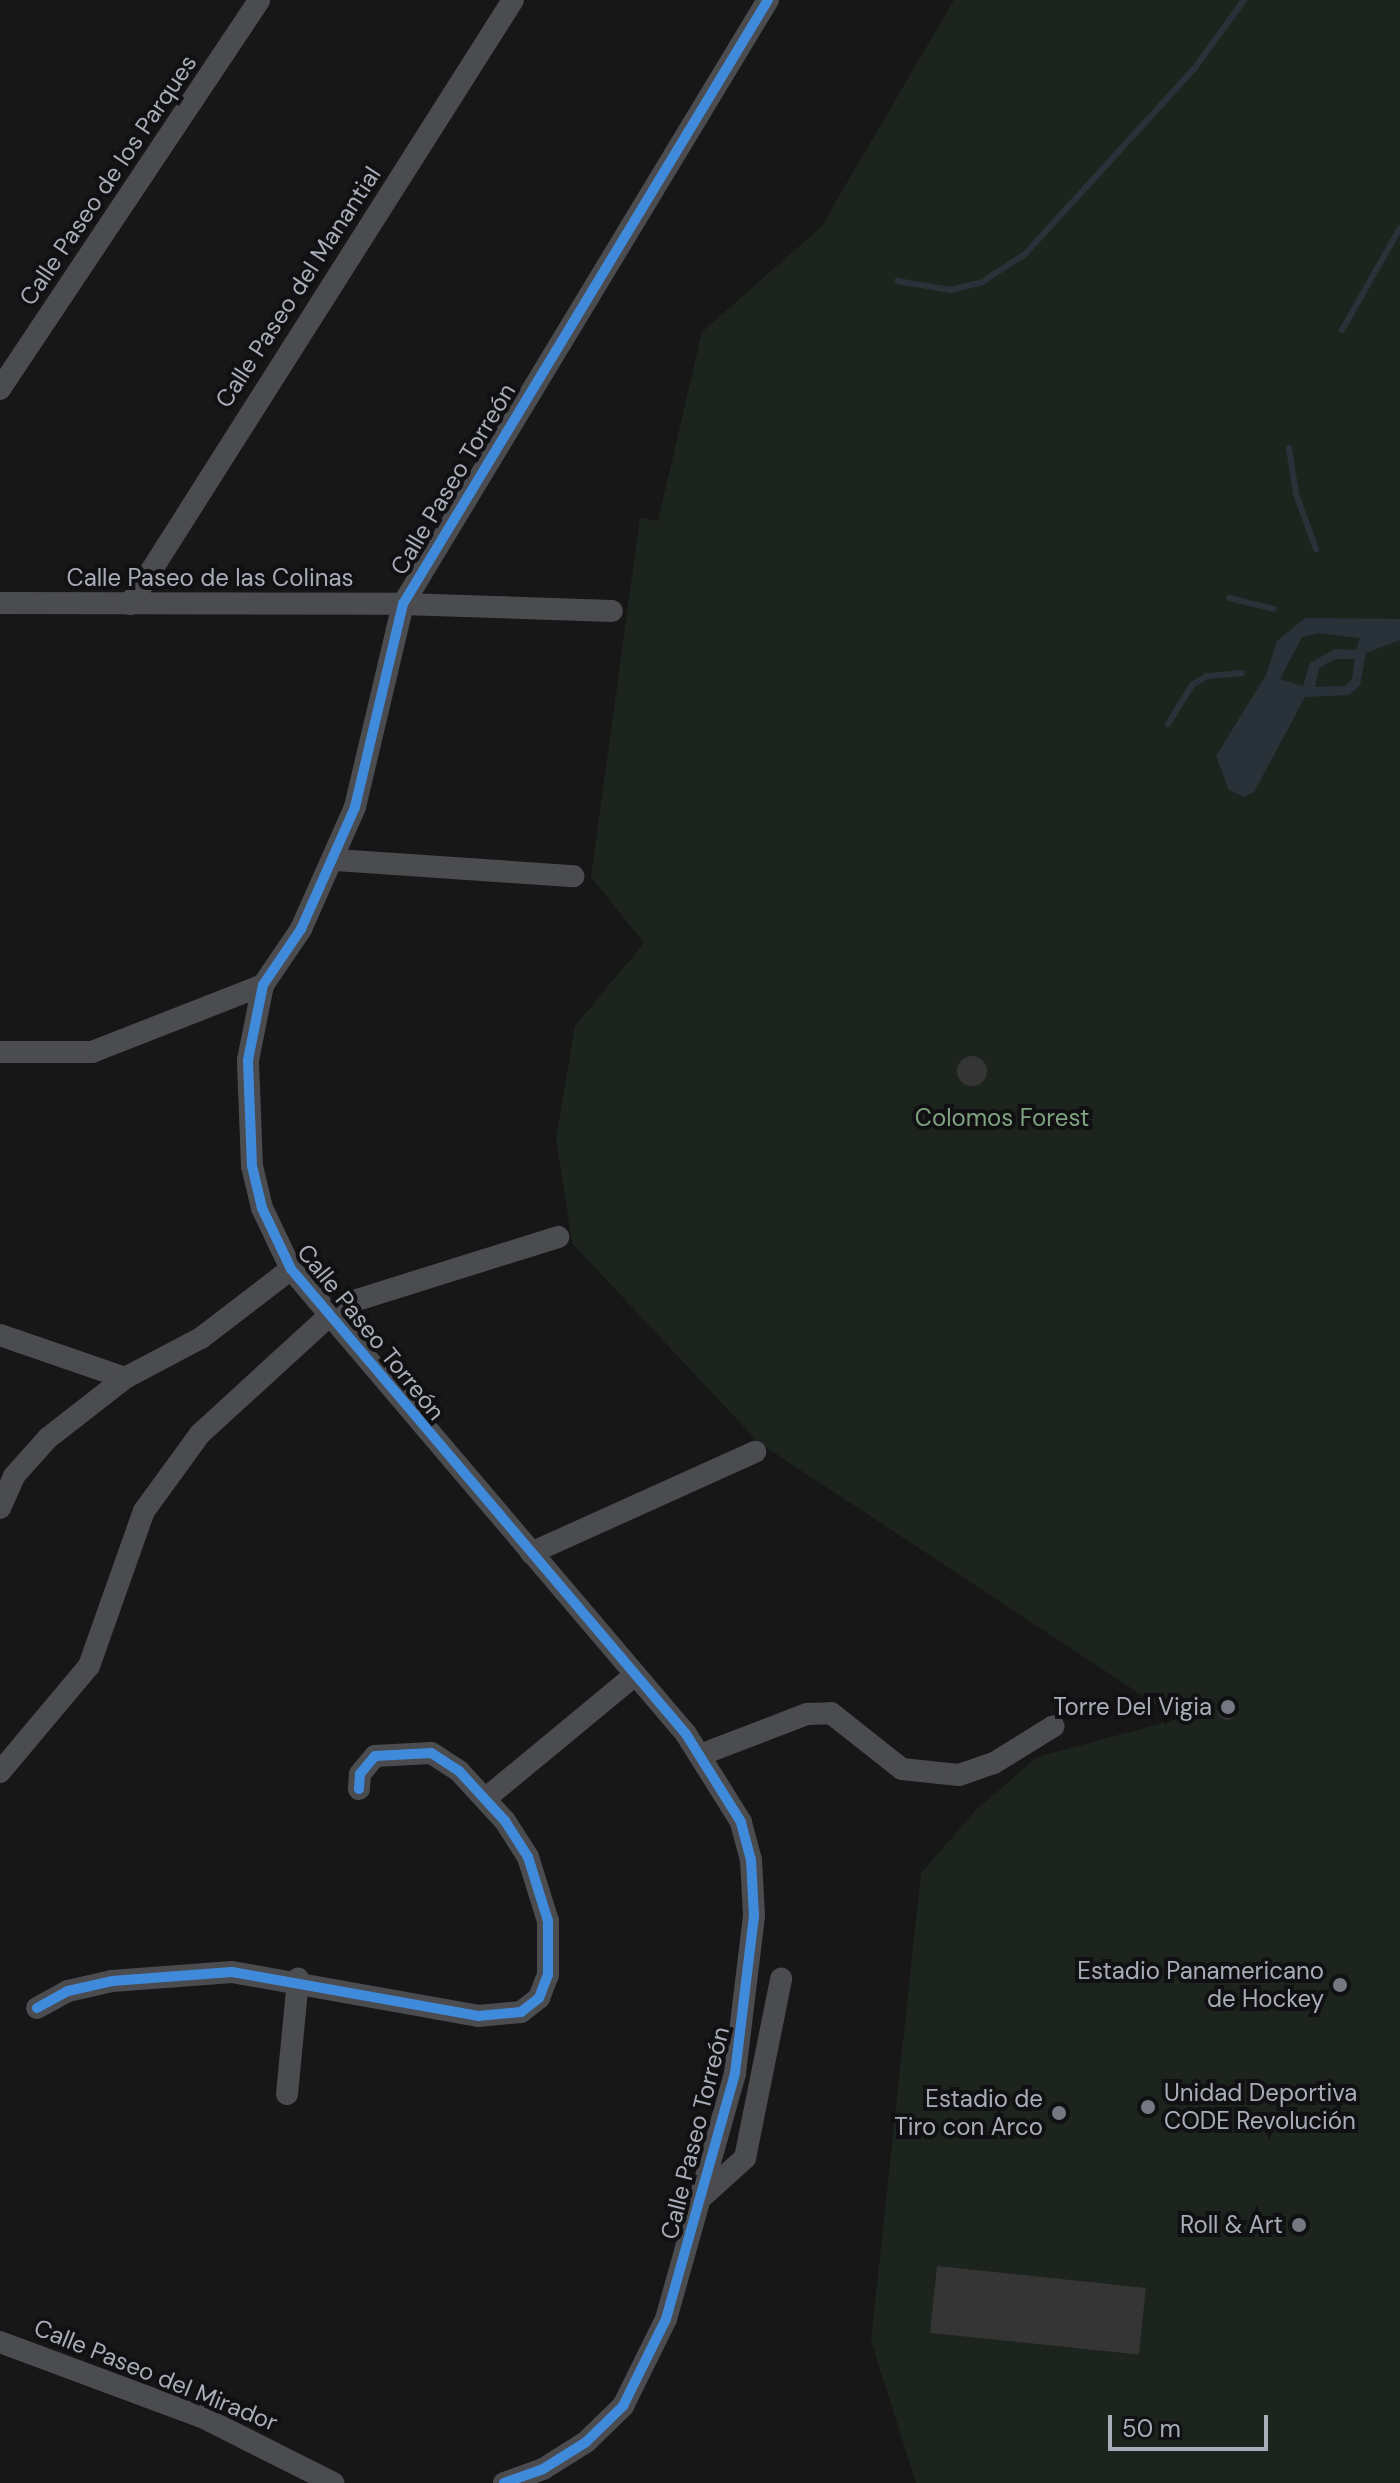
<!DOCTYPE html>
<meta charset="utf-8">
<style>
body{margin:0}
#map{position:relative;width:1400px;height:2483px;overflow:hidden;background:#171717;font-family:"DM Sans",sans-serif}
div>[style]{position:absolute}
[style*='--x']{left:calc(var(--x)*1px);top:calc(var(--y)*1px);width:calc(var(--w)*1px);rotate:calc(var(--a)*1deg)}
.green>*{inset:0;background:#1d241e}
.water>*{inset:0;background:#2a3239}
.stream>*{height:6px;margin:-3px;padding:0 3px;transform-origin:3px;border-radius:3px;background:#2a3239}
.building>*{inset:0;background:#353536;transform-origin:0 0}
.round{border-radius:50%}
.street>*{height:22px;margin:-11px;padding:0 11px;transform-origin:11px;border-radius:11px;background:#4b4c50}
.cycleway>*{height:10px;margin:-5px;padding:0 5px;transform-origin:5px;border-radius:5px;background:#408adc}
.dots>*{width:22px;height:22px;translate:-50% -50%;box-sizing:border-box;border:4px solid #111113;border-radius:50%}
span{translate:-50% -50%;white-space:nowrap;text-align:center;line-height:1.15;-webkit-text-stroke:8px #111113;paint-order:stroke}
.street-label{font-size:24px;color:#a8adb8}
.park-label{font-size:24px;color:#7fa381}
.poi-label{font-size:24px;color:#a8adb8}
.right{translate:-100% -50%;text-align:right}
.left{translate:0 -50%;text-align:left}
.scale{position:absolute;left:1108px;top:2415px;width:160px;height:36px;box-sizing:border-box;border:4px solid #a8adb8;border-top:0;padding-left:10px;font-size:24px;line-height:28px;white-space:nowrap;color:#a8adb8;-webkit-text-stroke:6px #111113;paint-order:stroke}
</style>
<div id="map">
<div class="green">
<i style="clip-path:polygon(954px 0,1400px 0,1400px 2483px,916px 2483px,871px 2341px,921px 1873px,976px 1810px,1037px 1757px,1178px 1719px,758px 1442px,572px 1243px,556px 1138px,575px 1026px,644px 943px,591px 877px,640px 518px,658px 521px,702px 332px,821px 227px)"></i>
</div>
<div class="water">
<i style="clip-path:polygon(evenodd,1305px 618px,1400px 619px,1400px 640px,1366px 653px,1360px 685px,1349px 695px,1305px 697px,1254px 792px,1244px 797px,1229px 790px,1216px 756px,1266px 675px,1277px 641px,1305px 618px,1317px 633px,1360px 638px,1356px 650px,1335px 649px,1310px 663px,1303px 686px,1280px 679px,1302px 637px,1317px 633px,1305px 618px,1336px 659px,1355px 659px,1352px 679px,1345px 686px,1315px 687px,1319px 668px,1336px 659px)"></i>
</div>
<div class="stream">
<i style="--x:897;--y:281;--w:55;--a:9.5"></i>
<i style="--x:951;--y:290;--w:32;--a:-14"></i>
<i style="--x:982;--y:282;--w:51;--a:-33.1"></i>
<i style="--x:1025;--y:254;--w:251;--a:-47.6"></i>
<i style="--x:1194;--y:69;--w:85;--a:-54.1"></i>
<i style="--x:1342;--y:330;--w:117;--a:-60.4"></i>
<i style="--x:1289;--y:448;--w:47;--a:81.3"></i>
<i style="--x:1296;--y:494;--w:59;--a:70"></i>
<i style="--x:1229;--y:598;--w:46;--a:13.7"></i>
<i style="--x:1168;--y:724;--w:46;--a:-58.4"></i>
<i style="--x:1192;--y:685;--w:17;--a:-31"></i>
<i style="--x:1207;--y:676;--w:35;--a:-5"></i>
</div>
<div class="building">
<i class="round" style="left:957px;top:1056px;width:30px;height:30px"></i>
<i class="round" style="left:1217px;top:1700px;width:20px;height:20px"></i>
<i style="left:937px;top:2266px;width:210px;height:67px;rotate:6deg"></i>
</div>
<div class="street">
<i style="--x:0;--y:389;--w:467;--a:-56.3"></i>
<i style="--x:0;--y:603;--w:403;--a:0.1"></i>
<i style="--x:403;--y:604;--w:209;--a:1.9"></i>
<i style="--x:130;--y:604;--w:715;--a:-57.62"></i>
<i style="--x:336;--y:860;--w:238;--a:3.9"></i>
<i style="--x:0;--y:1052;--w:92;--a:0"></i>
<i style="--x:92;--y:1052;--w:184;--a:-21.4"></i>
<i style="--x:0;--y:1335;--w:132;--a:19"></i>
<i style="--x:0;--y:1508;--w:35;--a:-66"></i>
<i style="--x:14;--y:1476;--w:51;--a:-48.2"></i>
<i style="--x:48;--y:1438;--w:98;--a:-37.9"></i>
<i style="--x:125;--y:1378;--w:86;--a:-27.8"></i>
<i style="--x:201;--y:1338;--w:113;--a:-37.5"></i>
<i style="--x:531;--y:1553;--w:246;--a:-24.3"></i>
<i style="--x:700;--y:1755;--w:115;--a:-21"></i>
<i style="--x:807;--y:1714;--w:24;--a:-2"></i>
<i style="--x:831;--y:1713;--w:90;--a:38.3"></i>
<i style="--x:902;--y:1769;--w:57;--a:6"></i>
<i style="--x:959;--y:1775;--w:37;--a:-19"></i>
<i style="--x:994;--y:1763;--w:70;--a:-31.7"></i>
<i style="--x:0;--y:1772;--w:138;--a:-50"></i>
<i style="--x:89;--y:1666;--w:164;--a:-70.5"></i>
<i style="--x:144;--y:1511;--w:95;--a:-54"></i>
<i style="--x:200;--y:1434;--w:175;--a:-42.5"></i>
<i style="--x:329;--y:1316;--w:32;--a:-30"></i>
<i style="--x:357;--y:1300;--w:211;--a:-17.4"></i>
<i style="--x:485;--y:1799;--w:195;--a:-39.6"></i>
<i style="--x:37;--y:2008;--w:35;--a:-29"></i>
<i style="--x:68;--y:1991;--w:45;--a:-12.8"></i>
<i style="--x:112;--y:1981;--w:120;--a:-4.3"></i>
<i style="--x:232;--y:1972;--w:250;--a:10.1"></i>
<i style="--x:478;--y:2016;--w:43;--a:-5.3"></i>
<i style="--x:521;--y:2012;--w:23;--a:-38"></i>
<i style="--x:539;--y:1998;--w:25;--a:-69"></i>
<i style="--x:548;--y:1975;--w:54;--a:-90"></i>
<i style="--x:548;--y:1921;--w:67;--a:-107.4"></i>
<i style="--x:528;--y:1857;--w:43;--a:-122.6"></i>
<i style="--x:505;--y:1821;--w:68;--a:-132.6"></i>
<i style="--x:459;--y:1771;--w:33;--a:-147"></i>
<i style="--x:431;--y:1753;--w:56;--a:176.9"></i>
<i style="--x:375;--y:1756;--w:23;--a:130"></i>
<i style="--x:360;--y:1774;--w:15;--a:94"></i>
<i style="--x:287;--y:2094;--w:116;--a:-84.5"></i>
<i style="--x:703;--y:2196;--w:57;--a:-42.1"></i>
<i style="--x:745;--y:2158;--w:183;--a:-78.6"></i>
<i style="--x:0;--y:2342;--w:215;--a:20.4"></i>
<i style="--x:202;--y:2417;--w:147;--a:26.7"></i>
<i style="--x:504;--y:2483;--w:41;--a:-19.7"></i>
<i style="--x:543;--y:2469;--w:51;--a:-32.1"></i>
<i style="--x:586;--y:2442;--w:52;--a:-44.2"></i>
<i style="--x:623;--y:2406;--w:97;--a:-63.7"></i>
<i style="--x:666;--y:2319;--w:255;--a:-74.3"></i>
<i style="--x:735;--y:2073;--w:159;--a:-83.1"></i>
<i style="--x:754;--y:1915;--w:55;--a:-93.1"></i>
<i style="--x:751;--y:1860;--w:39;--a:-105"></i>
<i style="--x:741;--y:1822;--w:104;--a:-122"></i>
<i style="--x:686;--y:1734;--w:610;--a:-130.35"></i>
<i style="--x:291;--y:1269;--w:68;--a:-115.4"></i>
<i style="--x:262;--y:1208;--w:43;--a:-103.4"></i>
<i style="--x:252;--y:1166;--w:106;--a:-92.2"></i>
<i style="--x:248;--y:1060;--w:76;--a:-78.7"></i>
<i style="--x:263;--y:985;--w:68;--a:-55.8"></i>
<i style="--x:301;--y:929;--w:133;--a:-66.1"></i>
<i style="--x:355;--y:807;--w:209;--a:-76.7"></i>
<i style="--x:403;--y:604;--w:706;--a:-58.86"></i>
</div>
<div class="cycleway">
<i style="--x:37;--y:2008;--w:35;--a:-29"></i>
<i style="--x:68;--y:1991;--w:45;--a:-12.8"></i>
<i style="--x:112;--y:1981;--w:120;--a:-4.3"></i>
<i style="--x:232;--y:1972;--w:250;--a:10.1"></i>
<i style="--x:478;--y:2016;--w:43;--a:-5.3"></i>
<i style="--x:521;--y:2012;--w:23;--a:-38"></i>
<i style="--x:539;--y:1998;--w:25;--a:-69"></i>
<i style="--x:548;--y:1975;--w:54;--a:-90"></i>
<i style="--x:548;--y:1921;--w:67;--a:-107.4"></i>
<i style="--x:528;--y:1857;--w:43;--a:-122.6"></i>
<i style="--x:505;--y:1821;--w:68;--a:-132.6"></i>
<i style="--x:459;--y:1771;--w:33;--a:-147"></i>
<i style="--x:431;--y:1753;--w:56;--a:176.9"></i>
<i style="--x:375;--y:1756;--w:23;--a:130"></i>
<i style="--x:360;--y:1774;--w:15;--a:94"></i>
<i style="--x:504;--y:2483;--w:41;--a:-19.7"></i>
<i style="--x:543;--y:2469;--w:51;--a:-32.1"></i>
<i style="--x:586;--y:2442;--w:52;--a:-44.2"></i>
<i style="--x:623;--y:2406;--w:97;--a:-63.7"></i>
<i style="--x:666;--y:2319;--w:255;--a:-74.3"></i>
<i style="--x:735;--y:2073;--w:159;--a:-83.1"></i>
<i style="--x:754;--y:1915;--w:55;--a:-93.1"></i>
<i style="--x:751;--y:1860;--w:39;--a:-105"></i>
<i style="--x:741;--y:1822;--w:104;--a:-122"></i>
<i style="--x:686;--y:1734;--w:610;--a:-130.35"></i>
<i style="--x:291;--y:1269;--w:68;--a:-115.4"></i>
<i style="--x:262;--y:1208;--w:43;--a:-103.4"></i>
<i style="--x:252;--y:1166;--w:106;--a:-92.2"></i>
<i style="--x:248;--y:1060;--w:76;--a:-78.7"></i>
<i style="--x:263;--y:985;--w:68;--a:-55.8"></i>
<i style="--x:301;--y:929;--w:133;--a:-66.1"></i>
<i style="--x:355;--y:807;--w:209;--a:-76.7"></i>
<i style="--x:403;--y:604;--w:706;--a:-58.86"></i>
</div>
<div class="dots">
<i style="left:1228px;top:1707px;background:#757880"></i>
<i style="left:1340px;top:1985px;background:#757880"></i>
<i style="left:1148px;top:2107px;background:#757880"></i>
<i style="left:1059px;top:2113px;background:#757880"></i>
<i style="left:1299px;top:2225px;background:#757880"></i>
</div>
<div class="street-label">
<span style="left:108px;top:180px;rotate:-56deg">Calle Paseo de los Parques</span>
<span style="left:298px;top:287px;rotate:-57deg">Calle Paseo del Manantial</span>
<span style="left:453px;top:479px;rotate:-59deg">Calle Paseo Torreón</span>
<span style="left:210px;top:578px">Calle Paseo de las Colinas</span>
<span style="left:371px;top:1332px;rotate:51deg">Calle Paseo Torreón</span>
<span style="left:695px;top:2133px;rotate:-76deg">Calle Paseo Torreón</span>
<span style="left:156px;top:2375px;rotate:22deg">Calle Paseo del Mirador</span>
</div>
<div class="park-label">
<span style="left:1002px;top:1118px">Colomos Forest</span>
</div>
<div class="poi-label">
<span class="right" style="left:1212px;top:1707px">Torre Del Vigia</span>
<span class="right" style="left:1324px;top:1985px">Estadio Panamericano<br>de Hockey</span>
<span class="left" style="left:1164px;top:2107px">Unidad Deportiva<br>CODE Revolución</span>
<span class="right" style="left:1043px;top:2113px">Estadio de<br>Tiro con Arco</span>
<span class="right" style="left:1283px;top:2225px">Roll &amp; Art</span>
</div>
<div class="scale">50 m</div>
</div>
